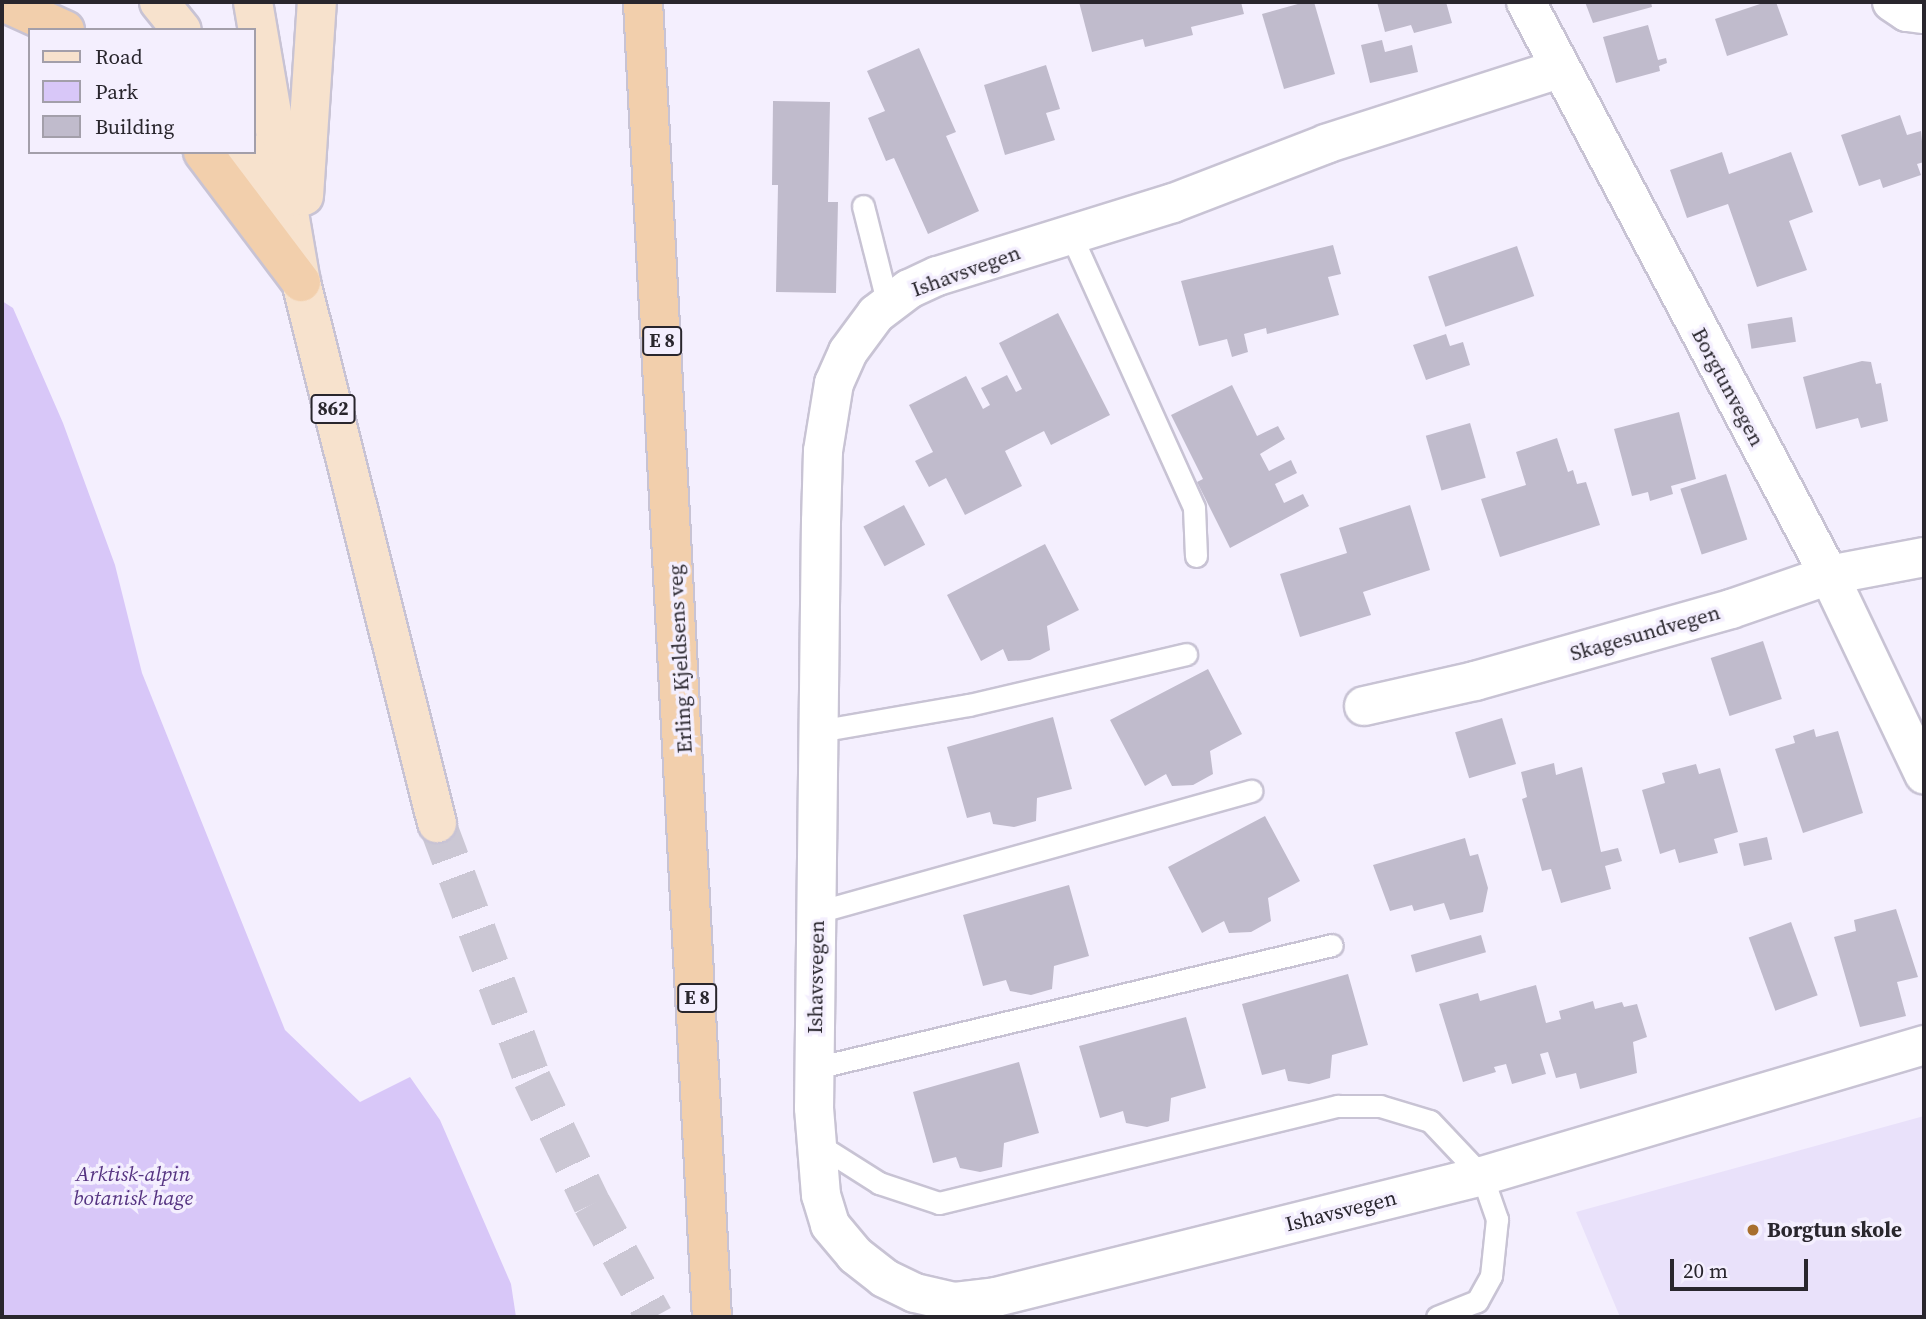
<!DOCTYPE html>
<style>
body{margin:0}
#map{position:relative;width:1926px;height:1319px;overflow:hidden;background:#f4effe;font-family:"Source Serif 4",serif}
div>[style]{position:absolute}
[style*='--x']{left:calc(var(--x)*1px);top:calc(var(--y)*1px);width:calc(var(--w)*1px);rotate:calc(var(--a)*1deg)}
.built>*{inset:0;background:#e9e1fa}
.green>*{inset:0;background:#d8c7f8}
.building>*{inset:0;background:#c0bbcc;transform-origin:0 0}
.primary-tunnel>*{height:38px;margin-top:-19px;transform-origin:0;background:repeating-linear-gradient(90deg,#cbc7d4 0 38px,transparent 0 57px)}
.roads{filter:drop-shadow(2px 0 #c8c3d4) drop-shadow(-2px 0 #c8c3d4) drop-shadow(0 2px #c8c3d4) drop-shadow(0 -2px #c8c3d4)}
.lane>*{height:21px;margin:-10.5px;padding:0 10.5px;transform-origin:10.5px;border-radius:10.5px;background:#fff}
.street>*{height:38px;margin:-19px;padding:0 19px;transform-origin:19px;border-radius:19px;background:#fff}
.primary>*{height:38px;margin:-19px;padding:0 19px;transform-origin:19px;border-radius:19px;background:#f7e2cd}
.highway>*{height:38px;margin:-19px;padding:0 19px;transform-origin:19px;border-radius:19px;background:#f2cfac}
.dots>*{width:19px;height:19px;translate:-50% -50%;box-sizing:border-box;border:4px solid #f4effe;border-radius:50%}
span{translate:-50% -50%;white-space:nowrap;text-align:center;line-height:1.15;-webkit-text-stroke:7px #f4effe;paint-order:stroke}
.shield-label span{padding:2px 5px;background:#f4effe;border:2px solid;border-radius:5px;-webkit-text-stroke-width:0}
.shield-label{font-size:19px;color:#29262d;font-weight:700}
.street-label{font-size:21px;color:#29262d}
.park-label{font-size:21px;color:#553381;font-style:italic}
.poi-label{font-size:21px;color:#29262d;font-weight:700}
.left{translate:0 -50%;text-align:left}
.frame{position:absolute;inset:0;border:4px solid #29262d;pointer-events:none}
.legend{position:absolute;left:28px;top:28px;width:228px;height:126px;box-sizing:border-box;background:#f4effe;border:2px solid #a39faa;margin:0;padding:9px 12px;list-style:none;font-size:21px;color:#29262d}
.legend li{display:flex;align-items:center;gap:14px;height:35px}
.legend b{width:35px;border:2px solid #a39faa}
.scale{position:absolute;left:1670px;top:1259px;width:138px;height:32px;box-sizing:border-box;border:4px solid #29262d;border-top:0;padding-left:9px;font-size:21px;line-height:24px;white-space:nowrap;color:#29262d;-webkit-text-stroke:5px #f4effe;paint-order:stroke}
</style>
<div id="map">
<div class="built">
<i style="clip-path:polygon(1924px 1116px,1924px 1317px,1620px 1317px,1576px 1212px)"></i>
</div>
<div class="green">
<i style="clip-path:polygon(2px 301px,13px 308px,63px 423px,115px 565px,142px 673px,285px 1030px,360px 1102px,410px 1077px,440px 1120px,511px 1284px,516px 1317px,2px 1317px)"></i>
</div>
<div class="building">
<i style="clip-path:polygon(1079px 2px,1241px 2px,1244px 14px,1191px 27px,1193px 35px,1145px 47px,1143px 39px,1092px 52px)"></i>
<i style="clip-path:polygon(1305px 2px,1314px 2px,1335px 74px,1284px 89px,1262px 14px)"></i>
<i style="clip-path:polygon(1377px 2px,1446px 2px,1452px 23px,1414px 33px,1411px 25px,1385px 32px)"></i>
<i style="clip-path:polygon(1585px 2px,1651px 2px,1652px 7px,1593px 23px)"></i>
<i style="clip-path:polygon(1766px 2px,1776px 2px,1788px 35px,1727px 56px,1715px 19px)"></i>
<i style="clip-path:polygon(1648px 25px,1658px 60px,1666px 58px,1667px 63px,1659px 66px,1660px 71px,1616px 83px,1603px 37px)"></i>
<i style="clip-path:polygon(1382px 40px,1385px 52px,1412px 45px,1418px 72px,1370px 83px,1361px 45px)"></i>
<i style="clip-path:polygon(919px 48px,956px 132px,946px 136px,979px 211px,928px 234px,894px 158px,886px 161px,868px 118px,885px 111px,867px 71px)"></i>
<i style="clip-path:polygon(1046px 65px,1060px 109px,1046px 113px,1055px 140px,1005px 155px,984px 85px)"></i>
<i style="clip-path:polygon(773px 101px,830px 102px,828px 202px,838px 202px,836px 293px,776px 292px,778px 185px,772px 185px)"></i>
<i style="clip-path:polygon(1900px 115px,1907px 135px,1921px 131px,1924px 162px,1917px 164px,1921px 175px,1883px 188px,1880px 179px,1859px 186px,1841px 135px)"></i>
<i style="clip-path:polygon(1722px 152px,1729px 174px,1791px 152px,1813px 212px,1789px 221px,1807px 270px,1757px 287px,1728px 204px,1687px 218px,1670px 170px)"></i>
<i style="clip-path:polygon(1333px 245px,1341px 274px,1328px 277px,1339px 315px,1267px 334px,1266px 328px,1244px 334px,1248px 352px,1232px 357px,1227px 339px,1199px 346px,1181px 281px)"></i>
<i style="left:1517px;top:246px;width:53px;height:94px;rotate:71deg"></i>
<i style="clip-path:polygon(1058px 313px,1110px 415px,1051px 445px,1044px 431px,1005px 451px,1022px 486px,965px 515px,946px 478px,929px 487px,915px 461px,933px 452px,909px 405px,966px 376px,983px 409px,990px 405px,981px 388px,1007px 375px,1016px 392px,1022px 389px,999px 343px)"></i>
<i style="left:1792px;top:317px;width:25px;height:45px;rotate:81deg"></i>
<i style="clip-path:polygon(1446px 334px,1450px 346px,1463px 342px,1470px 365px,1426px 380px,1413px 345px)"></i>
<i style="clip-path:polygon(1862px 361px,1871px 362px,1876px 384px,1881px 383px,1888px 421px,1861px 428px,1858px 418px,1816px 429px,1803px 377px)"></i>
<i style="clip-path:polygon(1232px 385px,1257px 436px,1278px 426px,1285px 439px,1260px 454px,1269px 471px,1291px 460px,1297px 473px,1275px 484px,1284px 503px,1303px 494px,1309px 506px,1230px 548px,1197px 482px,1203px 479px,1171px 415px)"></i>
<i style="clip-path:polygon(1679px 412px,1696px 479px,1671px 486px,1673px 494px,1650px 501px,1648px 492px,1632px 496px,1614px 429px)"></i>
<i style="left:1470px;top:423px;width:57px;height:46px;rotate:74deg"></i>
<i style="clip-path:polygon(1557px 438px,1568px 472px,1573px 470px,1577px 484px,1586px 482px,1600px 525px,1500px 557px,1481px 499px,1526px 485px,1516px 452px)"></i>
<i style="left:1726px;top:474px;width:69px;height:48px;rotate:72deg"></i>
<i style="left:904px;top:505px;width:45px;height:46px;rotate:62deg"></i>
<i style="clip-path:polygon(1410px 505px,1430px 570px,1363px 592px,1371px 615px,1300px 637px,1280px 574px,1347px 553px,1339px 528px)"></i>
<i style="clip-path:polygon(1045px 544px,1079px 610px,1047px 626px,1050px 650px,1030px 660px,1008px 661px,1003px 649px,981px 661px,947px 595px)"></i>
<i style="left:1763px;top:641px;width:61px;height:55px;rotate:72deg"></i>
<i style="clip-path:polygon(1208px 669px,1242px 734px,1210px 751px,1213px 774px,1193px 785px,1172px 786px,1166px 774px,1145px 786px,1110px 720px)"></i>
<i style="clip-path:polygon(1053px 717px,1072px 789px,1037px 798px,1036px 821px,1014px 827px,993px 824px,990px 812px,967px 818px,947px 747px)"></i>
<i style="left:1502px;top:718px;width:48px;height:49px;rotate:73deg"></i>
<i style="clip-path:polygon(1814px 729px,1816px 737px,1838px 731px,1863px 813px,1803px 833px,1775px 749px,1795px 743px,1793px 736px)"></i>
<i style="clip-path:polygon(1554px 763px,1556px 775px,1582px 767px,1601px 852px,1618px 848px,1622px 861px,1605px 866px,1611px 889px,1561px 903px,1551px 869px,1542px 871px,1522px 799px,1527px 797px,1521px 772px)"></i>
<i style="clip-path:polygon(1696px 764px,1699px 774px,1720px 768px,1738px 832px,1714px 839px,1718px 853px,1679px 863px,1675px 849px,1660px 854px,1642px 790px,1665px 783px,1662px 773px)"></i>
<i style="clip-path:polygon(1265px 816px,1300px 881px,1268px 898px,1271px 921px,1251px 932px,1229px 933px,1224px 921px,1202px 933px,1168px 867px)"></i>
<i style="left:1767px;top:837px;width:23px;height:29px;rotate:77deg"></i>
<i style="clip-path:polygon(1465px 838px,1470px 856px,1478px 854px,1488px 888px,1483px 912px,1450px 920px,1444px 903px,1414px 911px,1412px 905px,1390px 911px,1373px 865px)"></i>
<i style="clip-path:polygon(1069px 885px,1089px 956px,1054px 966px,1052px 989px,1031px 995px,1010px 991px,1006px 980px,983px 986px,963px 915px)"></i>
<i style="clip-path:polygon(1896px 909px,1918px 977px,1897px 982px,1906px 1016px,1860px 1027px,1834px 937px,1856px 931px,1854px 920px)"></i>
<i style="left:1791px;top:922px;width:78px;height:45px;rotate:70deg"></i>
<i style="left:1481px;top:935px;width:18px;height:73px;rotate:74deg"></i>
<i style="clip-path:polygon(1348px 974px,1368px 1045px,1332px 1055px,1330px 1078px,1309px 1084px,1288px 1081px,1285px 1069px,1262px 1075px,1242px 1004px)"></i>
<i style="clip-path:polygon(1536px 985px,1546px 1023px,1561px 1019px,1559px 1011px,1593px 1001px,1595px 1009px,1622px 1002px,1624px 1007px,1637px 1004px,1647px 1037px,1633px 1042px,1637px 1073px,1580px 1089px,1576px 1073px,1556px 1078px,1548px 1052px,1540px 1054px,1546px 1074px,1512px 1084px,1506px 1064px,1494px 1067px,1496px 1072px,1463px 1082px,1439px 1004px,1478px 993px,1480px 1001px)"></i>
<i style="clip-path:polygon(1186px 1017px,1206px 1088px,1171px 1098px,1169px 1121px,1147px 1127px,1126px 1123px,1123px 1111px,1100px 1118px,1079px 1046px)"></i>
<i style="clip-path:polygon(1019px 1062px,1039px 1133px,1004px 1143px,1002px 1167px,980px 1172px,960px 1168px,956px 1157px,933px 1163px,913px 1092px)"></i>
</div>
<div class="primary-tunnel">
<i style="--x:437;--y:823;--w:273;--a:69.6"></i>
<i style="--x:532;--y:1079;--w:139;--a:64.4"></i>
<i style="--x:592;--y:1204;--w:129;--a:61.2"></i>
</div>
<div class="roads">
<div class="lane">
<i style="--x:863;--y:206;--w:102;--a:75.8"></i>
<i style="--x:1071;--y:235;--w:299;--a:65.7"></i>
<i style="--x:1194;--y:508;--w:48;--a:87.6"></i>
<i style="--x:818;--y:731;--w:153;--a:-9.8"></i>
<i style="--x:969;--y:705;--w:223;--a:-13.2"></i>
<i style="--x:817;--y:912;--w:451;--a:-15.6"></i>
<i style="--x:815;--y:1068;--w:531;--a:-13.38"></i>
<i style="--x:816;--y:1143;--w:75;--a:32.4"></i>
<i style="--x:879;--y:1183;--w:63;--a:18.4"></i>
<i style="--x:939;--y:1203;--w:411;--a:-13.7"></i>
<i style="--x:1338;--y:1106;--w:42;--a:0"></i>
<i style="--x:1380;--y:1106;--w:52;--a:16.7"></i>
<i style="--x:1430;--y:1121;--w:76;--a:46.6"></i>
<i style="--x:1482;--y:1176;--w:46;--a:70.8"></i>
<i style="--x:1497;--y:1219;--w:57;--a:96"></i>
<i style="--x:1491;--y:1276;--w:29;--a:119"></i>
<i style="--x:1477;--y:1301;--w:43;--a:158.2"></i>
</div>
<div class="street">
<i style="--x:1526;--y:2;--w:648;--a:62.13"></i>
<i style="--x:1829;--y:575;--w:221;--a:64.5"></i>
<i style="--x:1892;--y:2;--w:18;--a:34"></i>
<i style="--x:1907;--y:12;--w:17;--a:7"></i>
<i style="--x:1559;--y:69;--w:245;--a:162.2"></i>
<i style="--x:1326;--y:144;--w:164;--a:158.9"></i>
<i style="--x:1173;--y:203;--w:247;--a:162.8"></i>
<i style="--x:937;--y:276;--w:31;--a:155"></i>
<i style="--x:909;--y:289;--w:41;--a:142.9"></i>
<i style="--x:876;--y:314;--w:47;--a:126.4"></i>
<i style="--x:848;--y:352;--w:34;--a:114"></i>
<i style="--x:834;--y:383;--w:69;--a:99.2"></i>
<i style="--x:823;--y:451;--w:70;--a:91.6"></i>
<i style="--x:821;--y:521;--w:587;--a:90.68"></i>
<i style="--x:814;--y:1108;--w:87;--a:85.4"></i>
<i style="--x:821;--y:1195;--w:31;--a:73"></i>
<i style="--x:830;--y:1225;--w:39;--a:50"></i>
<i style="--x:855;--y:1255;--w:37;--a:38"></i>
<i style="--x:884;--y:1278;--w:34;--a:26"></i>
<i style="--x:915;--y:1293;--w:39;--a:13"></i>
<i style="--x:953;--y:1302;--w:43;--a:-6.6"></i>
<i style="--x:996;--y:1297;--w:501;--a:-13.98"></i>
<i style="--x:1482;--y:1176;--w:461;--a:-16.5"></i>
<i style="--x:1364;--y:706;--w:114;--a:-12.7"></i>
<i style="--x:1475;--y:681;--w:266;--a:-15.7"></i>
<i style="--x:1731;--y:609;--w:104;--a:-19.1"></i>
<i style="--x:1829;--y:575;--w:97;--a:-10.7"></i>
</div>
<div class="primary">
<i style="--x:159;--y:2;--w:36;--a:51"></i>
<i style="--x:253;--y:2;--w:284;--a:80.3"></i>
<i style="--x:301;--y:282;--w:558;--a:75.89"></i>
<i style="--x:247;--y:152;--w:82;--a:67.8"></i>
<i style="--x:304;--y:196;--w:194;--a:-86.2"></i>
</div>
<div class="highway">
<i style="--x:3;--y:2;--w:68;--a:24.3"></i>
<i style="--x:643;--y:2;--w:1317;--a:87"></i>
<i style="--x:203;--y:152;--w:163;--a:53"></i>
</div>
</div>
<div class="dots">
<i style="left:1753px;top:1230px;background:#a86f2d"></i>
</div>
<div class="shield-label">
<span style="left:662px;top:341px">E 8</span>
<span style="left:333px;top:409px">862</span>
<span style="left:697px;top:998px">E 8</span>
</div>
<div class="street-label">
<span style="left:966px;top:271px;rotate:-20deg">Ishavsvegen</span>
<span style="left:1728px;top:387px;rotate:62deg">Borgtunvegen</span>
<span style="left:1645px;top:633px;rotate:-16deg">Skagesundvegen</span>
<span style="left:680px;top:659px;rotate:-93deg">Erling Kjeldsens veg</span>
<span style="left:816px;top:977px;rotate:-89deg">Ishavsvegen</span>
<span style="left:1341px;top:1211px;rotate:-14deg">Ishavsvegen</span>
</div>
<div class="park-label">
<span style="left:133px;top:1186px">Arktisk-alpin<br>botanisk hage</span>
</div>
<div class="poi-label">
<span class="left" style="left:1767px;top:1230px">Borgtun skole</span>
</div>
<div class="frame"></div>
<ul class="legend">
<li><b style="height:9px;background:#f7e2cd"></b>Road</li>
<li><b style="height:19px;background:#d8c7f8"></b>Park</li>
<li><b style="height:19px;background:#c0bbcc"></b>Building</li>
</ul>
<div class="scale">20 m</div>
</div>
